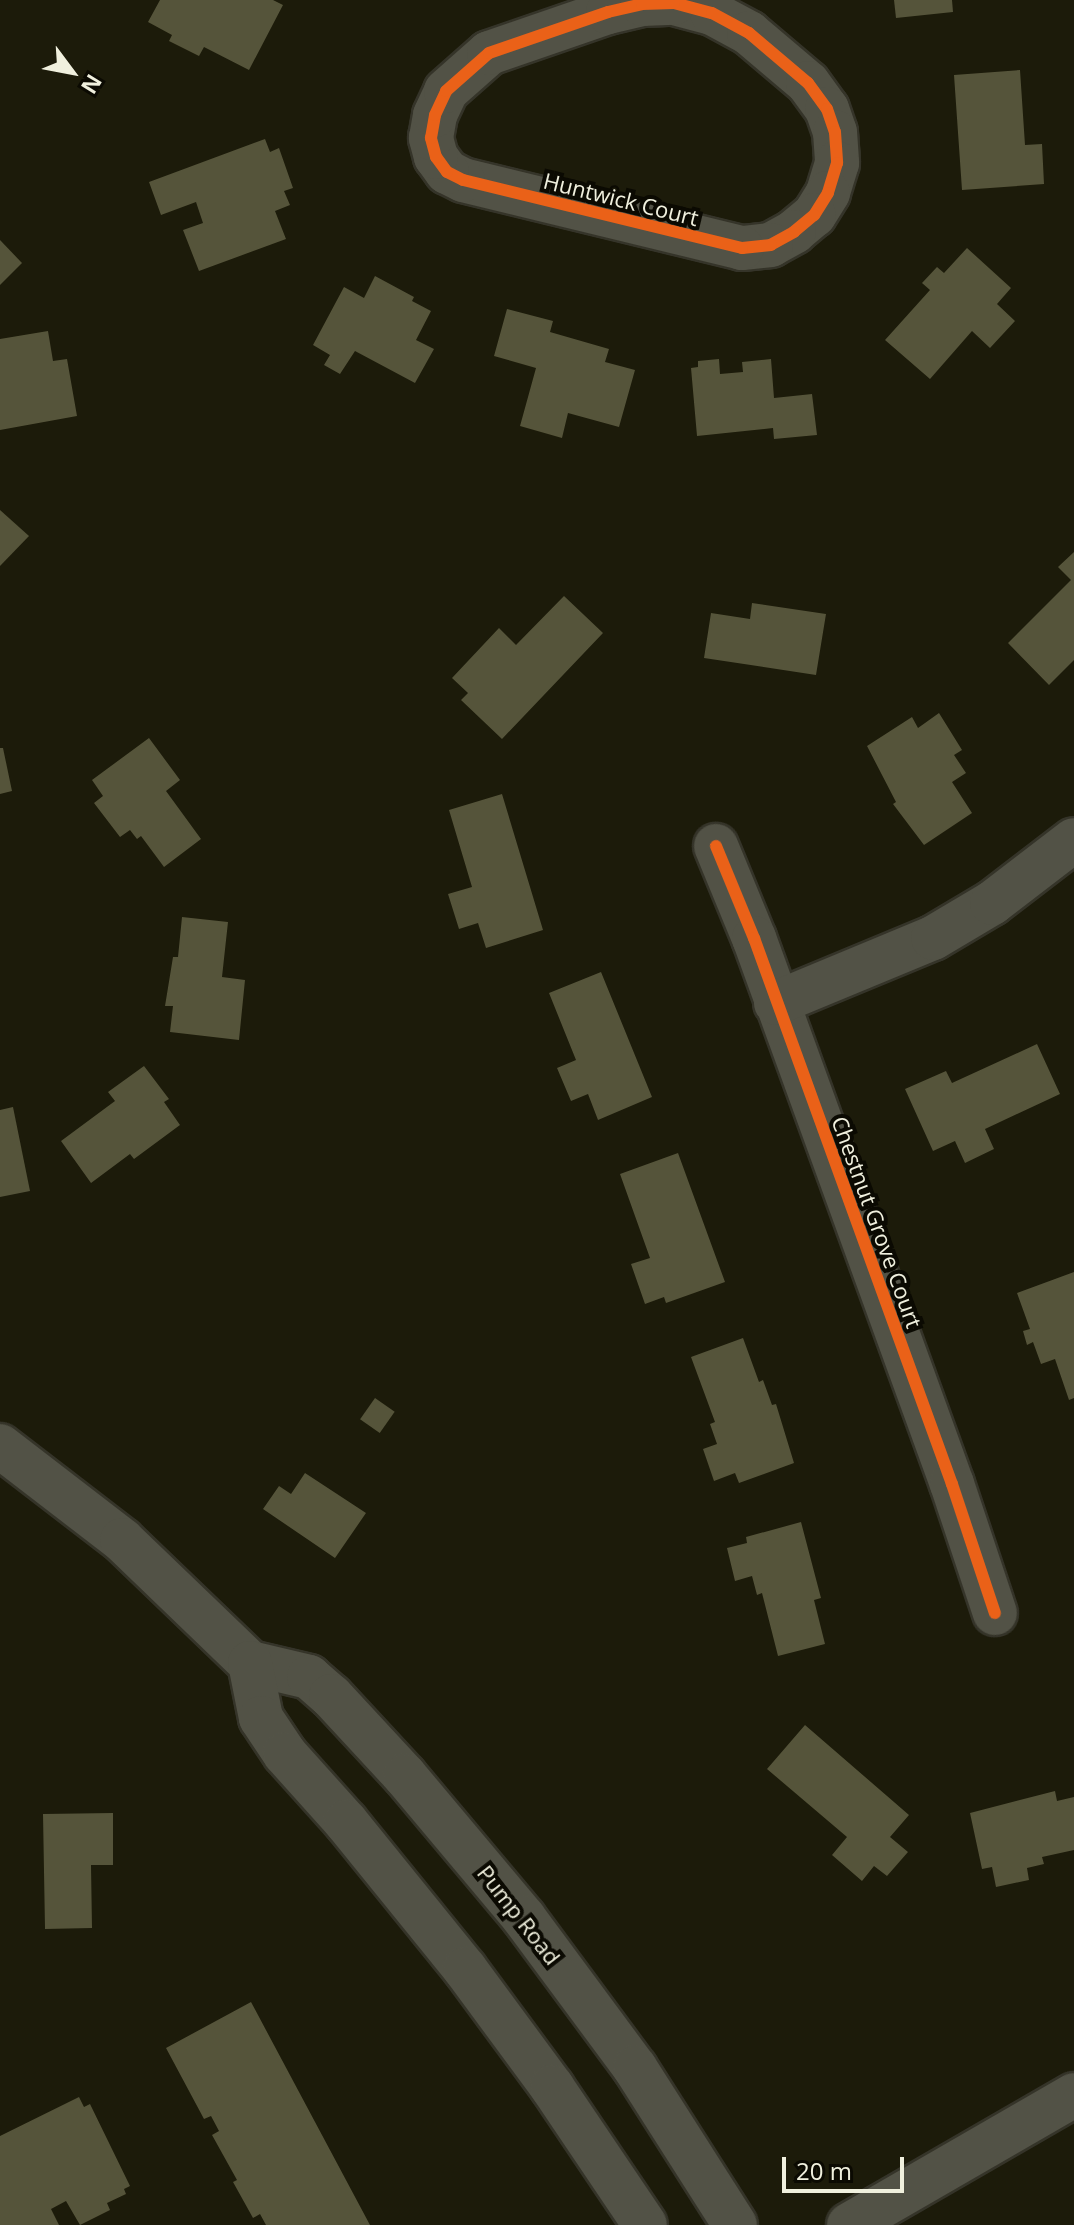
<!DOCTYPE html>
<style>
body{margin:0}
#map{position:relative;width:1074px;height:2225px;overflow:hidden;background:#1c1b0a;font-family:"Open Sans",sans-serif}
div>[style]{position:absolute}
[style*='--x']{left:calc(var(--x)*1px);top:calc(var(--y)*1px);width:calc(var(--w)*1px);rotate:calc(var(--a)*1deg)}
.building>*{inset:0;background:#55543a;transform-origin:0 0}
.roads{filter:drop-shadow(2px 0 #353429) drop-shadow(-2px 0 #353429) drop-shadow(0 2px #353429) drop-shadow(0 -2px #353429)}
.street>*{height:44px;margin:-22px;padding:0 22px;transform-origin:22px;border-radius:22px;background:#525246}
.secondary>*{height:44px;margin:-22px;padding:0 22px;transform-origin:22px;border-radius:22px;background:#525246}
.cycleway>*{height:12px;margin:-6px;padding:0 6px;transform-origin:6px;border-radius:6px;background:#ea6118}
span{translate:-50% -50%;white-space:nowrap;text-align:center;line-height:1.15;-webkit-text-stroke:8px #0b0a02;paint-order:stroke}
.street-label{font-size:22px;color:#f0f0de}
.north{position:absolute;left:32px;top:32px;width:80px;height:80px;-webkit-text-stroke:6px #0b0a02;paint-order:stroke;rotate:122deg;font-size:22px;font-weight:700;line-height:32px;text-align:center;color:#f0f0de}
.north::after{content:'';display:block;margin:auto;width:28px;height:36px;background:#f0f0de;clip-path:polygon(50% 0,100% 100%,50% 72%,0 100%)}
.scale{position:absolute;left:782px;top:2157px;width:122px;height:36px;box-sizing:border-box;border:4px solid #f0f0de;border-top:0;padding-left:10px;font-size:24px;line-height:28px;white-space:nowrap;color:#f0f0de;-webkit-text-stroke:6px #0b0a02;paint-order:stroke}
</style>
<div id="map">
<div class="building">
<i style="clip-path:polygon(160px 0,273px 0,283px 5px,249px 70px,204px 47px,199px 56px,169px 41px,172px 35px,148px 22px)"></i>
<i style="clip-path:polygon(894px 0,952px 0,953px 12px,896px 18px)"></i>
<i style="clip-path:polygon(1020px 70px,1025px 145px,1042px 144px,1044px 184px,962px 190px,954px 75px)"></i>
<i style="clip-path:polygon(265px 139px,270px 152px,279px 148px,293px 188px,284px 191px,290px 205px,275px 211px,286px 239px,199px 271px,183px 230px,203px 223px,196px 202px,161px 215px,149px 182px)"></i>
<i style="clip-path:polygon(0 240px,22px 263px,0 285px)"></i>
<i style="clip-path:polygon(967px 248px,1011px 288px,997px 304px,1015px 321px,990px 348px,972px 331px,930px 379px,885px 340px,930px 290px,922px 283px,937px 267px,944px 273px)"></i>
<i style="clip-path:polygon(375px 276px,414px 297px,412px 301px,431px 311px,416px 340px,434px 349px,415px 383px,355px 351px,340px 374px,324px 365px,330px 355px,313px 345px,344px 287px,364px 298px)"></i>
<i style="clip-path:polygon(507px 309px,553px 321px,550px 332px,609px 349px,605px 362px,635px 370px,619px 427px,568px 413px,562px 438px,520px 426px,536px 368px,494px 356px)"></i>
<i style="clip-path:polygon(48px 331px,53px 361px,67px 359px,77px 416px,0 430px,0 339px)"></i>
<i style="clip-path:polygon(719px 359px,720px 374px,743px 372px,742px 362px,771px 359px,774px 398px,812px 394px,817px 435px,774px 439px,773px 428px,697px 436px,691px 368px,698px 367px,698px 361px)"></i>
<i style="clip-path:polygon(0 510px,29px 536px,0 566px)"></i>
<i style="clip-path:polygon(1074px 552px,1074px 660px,1049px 685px,1008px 643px,1071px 580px,1058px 567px)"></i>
<i style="clip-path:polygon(564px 596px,603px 633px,502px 739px,461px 700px,468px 693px,452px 678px,499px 628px,516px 645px)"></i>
<i style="clip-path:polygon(752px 603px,826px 614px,816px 675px,704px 658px,711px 613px,750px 619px)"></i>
<i style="clip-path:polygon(939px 713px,962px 750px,954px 755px,966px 773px,952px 782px,972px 813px,924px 845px,893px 804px,896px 802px,867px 746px,912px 717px,918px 728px)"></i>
<i style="clip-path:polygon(149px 738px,180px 780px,166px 791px,201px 839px,164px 867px,141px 836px,137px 839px,130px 830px,120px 837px,94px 803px,103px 796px,92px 780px)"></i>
<i style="clip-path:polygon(0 748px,3px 748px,12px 791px,0 794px)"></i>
<i style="clip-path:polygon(502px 794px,543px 930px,486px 948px,478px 923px,459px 929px,448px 894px,472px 887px,449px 810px)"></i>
<i style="clip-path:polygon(182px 917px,228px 922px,222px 977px,245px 980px,239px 1040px,170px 1032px,173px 1006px,165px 1006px,173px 957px,178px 957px)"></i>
<i style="clip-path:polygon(601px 972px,652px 1097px,598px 1120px,588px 1094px,571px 1101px,557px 1068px,576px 1060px,549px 993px)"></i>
<i style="clip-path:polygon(1037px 1044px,1060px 1094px,985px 1129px,994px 1149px,965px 1163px,955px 1141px,933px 1151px,905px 1089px,946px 1071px,952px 1083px)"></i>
<i style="clip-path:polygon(144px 1066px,169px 1099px,164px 1102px,180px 1125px,134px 1159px,130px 1154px,91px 1183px,61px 1141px,115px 1101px,108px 1092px)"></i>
<i style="clip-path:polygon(13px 1107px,30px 1191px,0 1197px,0 1110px)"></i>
<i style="clip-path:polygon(678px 1153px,725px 1282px,666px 1303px,664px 1297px,645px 1304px,631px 1264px,650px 1258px,620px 1174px)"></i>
<i style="clip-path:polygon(1074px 1272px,1074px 1398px,1069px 1400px,1055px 1359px,1041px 1364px,1033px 1342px,1027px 1345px,1023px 1331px,1030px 1329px,1017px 1293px)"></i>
<i style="clip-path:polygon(743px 1338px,759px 1382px,763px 1380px,772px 1405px,776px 1404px,794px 1463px,739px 1483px,735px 1473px,714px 1481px,703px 1449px,717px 1444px,710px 1424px,715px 1422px,691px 1357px)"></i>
<i style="left:375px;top:1398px;width:24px;height:26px;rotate:35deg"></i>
<i style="clip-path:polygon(305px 1473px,366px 1513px,335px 1558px,263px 1509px,279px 1486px,291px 1494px)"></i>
<i style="clip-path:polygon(801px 1522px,821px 1598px,814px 1600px,825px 1644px,778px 1656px,762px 1593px,757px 1595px,752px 1576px,735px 1581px,727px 1548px,747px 1543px,746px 1537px)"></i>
<i style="clip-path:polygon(805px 1725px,909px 1815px,890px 1837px,908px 1852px,887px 1876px,874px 1866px,862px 1881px,832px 1855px,847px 1837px,767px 1769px)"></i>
<i style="clip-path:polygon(1055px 1791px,1057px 1801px,1074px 1797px,1074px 1850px,1042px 1857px,1044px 1864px,1027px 1868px,1029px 1880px,996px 1887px,992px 1867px,982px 1869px,970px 1813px)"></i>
<i style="clip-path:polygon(113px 1813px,113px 1865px,91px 1865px,92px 1928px,45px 1929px,43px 1814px)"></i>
<i style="clip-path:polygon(251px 2002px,370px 2225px,266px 2225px,260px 2214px,253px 2218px,233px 2182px,237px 2180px,212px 2135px,219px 2131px,211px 2116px,204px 2119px,166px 2048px)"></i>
<i style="clip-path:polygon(79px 2097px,84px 2107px,90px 2104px,130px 2186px,124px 2189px,126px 2194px,107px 2203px,110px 2210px,80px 2225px,66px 2201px,51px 2209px,59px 2225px,0 2225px,0 2136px)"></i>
</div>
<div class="roads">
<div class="street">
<i style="--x:674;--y:3;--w:39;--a:15"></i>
<i style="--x:712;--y:13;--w:42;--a:28.4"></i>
<i style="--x:749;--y:33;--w:77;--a:40.3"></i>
<i style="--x:808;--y:83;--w:32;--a:54"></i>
<i style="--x:827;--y:109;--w:24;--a:71"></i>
<i style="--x:835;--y:132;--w:31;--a:86"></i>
<i style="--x:837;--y:163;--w:31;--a:107"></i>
<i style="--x:828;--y:193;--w:26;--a:122"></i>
<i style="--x:814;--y:215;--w:26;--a:140"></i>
<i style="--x:794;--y:232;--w:26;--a:151"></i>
<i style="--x:771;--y:245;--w:29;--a:174"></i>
<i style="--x:742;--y:248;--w:287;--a:-166.3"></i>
<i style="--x:463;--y:180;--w:18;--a:-153"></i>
<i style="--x:447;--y:172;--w:19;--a:-126"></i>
<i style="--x:436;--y:157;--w:20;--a:-105"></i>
<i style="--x:431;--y:138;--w:23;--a:-80"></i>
<i style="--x:435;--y:115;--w:26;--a:-65"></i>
<i style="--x:446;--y:91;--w:57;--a:-41.5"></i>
<i style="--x:489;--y:53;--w:126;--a:-19"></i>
<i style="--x:608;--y:12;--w:35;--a:-13"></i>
<i style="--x:642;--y:4;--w:32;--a:-2"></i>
<i style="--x:716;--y:846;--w:100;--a:67.6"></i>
<i style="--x:754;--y:938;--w:581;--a:70.07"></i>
<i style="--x:952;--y:1484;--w:136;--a:71.6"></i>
<i style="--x:776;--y:1003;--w:170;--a:-22.5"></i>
<i style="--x:933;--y:938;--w:69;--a:-30.7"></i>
<i style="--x:992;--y:903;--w:103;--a:-37.5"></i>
</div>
<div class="secondary">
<i style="--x:0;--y:1446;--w:154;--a:37.6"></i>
<i style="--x:122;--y:1540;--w:178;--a:43.9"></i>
<i style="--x:250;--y:1663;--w:61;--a:13.3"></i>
<i style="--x:309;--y:1677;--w:29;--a:41"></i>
<i style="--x:331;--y:1696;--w:109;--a:47.2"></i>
<i style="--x:405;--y:1776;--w:185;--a:50"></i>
<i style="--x:524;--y:1918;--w:187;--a:53.5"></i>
<i style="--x:635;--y:2068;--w:186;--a:57.5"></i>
<i style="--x:250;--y:1663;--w:56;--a:78.7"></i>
<i style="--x:261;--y:1718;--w:43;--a:56.3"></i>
<i style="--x:285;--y:1754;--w:91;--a:48.1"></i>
<i style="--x:346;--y:1822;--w:189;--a:51"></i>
<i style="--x:465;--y:1969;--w:147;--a:53.6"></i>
<i style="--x:552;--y:2087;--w:166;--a:56"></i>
<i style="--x:849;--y:2225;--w:260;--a:-30"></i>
</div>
</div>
<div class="cycleway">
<i style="--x:674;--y:3;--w:39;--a:15"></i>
<i style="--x:712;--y:13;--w:42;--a:28.4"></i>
<i style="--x:749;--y:33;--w:77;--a:40.3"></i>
<i style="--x:808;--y:83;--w:32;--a:54"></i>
<i style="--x:827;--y:109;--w:24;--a:71"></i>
<i style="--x:835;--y:132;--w:31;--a:86"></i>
<i style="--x:837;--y:163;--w:31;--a:107"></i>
<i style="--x:828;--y:193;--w:26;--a:122"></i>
<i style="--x:814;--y:215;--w:26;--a:140"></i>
<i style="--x:794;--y:232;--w:26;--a:151"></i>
<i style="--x:771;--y:245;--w:29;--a:174"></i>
<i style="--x:742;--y:248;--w:287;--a:-166.3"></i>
<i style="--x:463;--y:180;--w:18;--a:-153"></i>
<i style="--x:447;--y:172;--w:19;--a:-126"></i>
<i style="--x:436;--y:157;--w:20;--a:-105"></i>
<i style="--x:431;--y:138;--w:23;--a:-80"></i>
<i style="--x:435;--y:115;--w:26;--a:-65"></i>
<i style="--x:446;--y:91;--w:57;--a:-41.5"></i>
<i style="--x:489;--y:53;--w:126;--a:-19"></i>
<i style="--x:608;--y:12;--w:35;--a:-13"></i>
<i style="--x:642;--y:4;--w:32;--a:-2"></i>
<i style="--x:716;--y:846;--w:100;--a:67.6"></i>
<i style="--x:754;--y:938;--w:581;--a:70.07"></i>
<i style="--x:952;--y:1484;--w:136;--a:71.6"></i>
</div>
<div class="street-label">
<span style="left:621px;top:199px;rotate:14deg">Huntwick Court</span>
<span style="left:877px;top:1222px;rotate:70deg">Chestnut Grove Court</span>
<span style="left:519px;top:1915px;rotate:52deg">Pump Road</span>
</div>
<div class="north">N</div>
<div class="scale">20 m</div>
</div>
